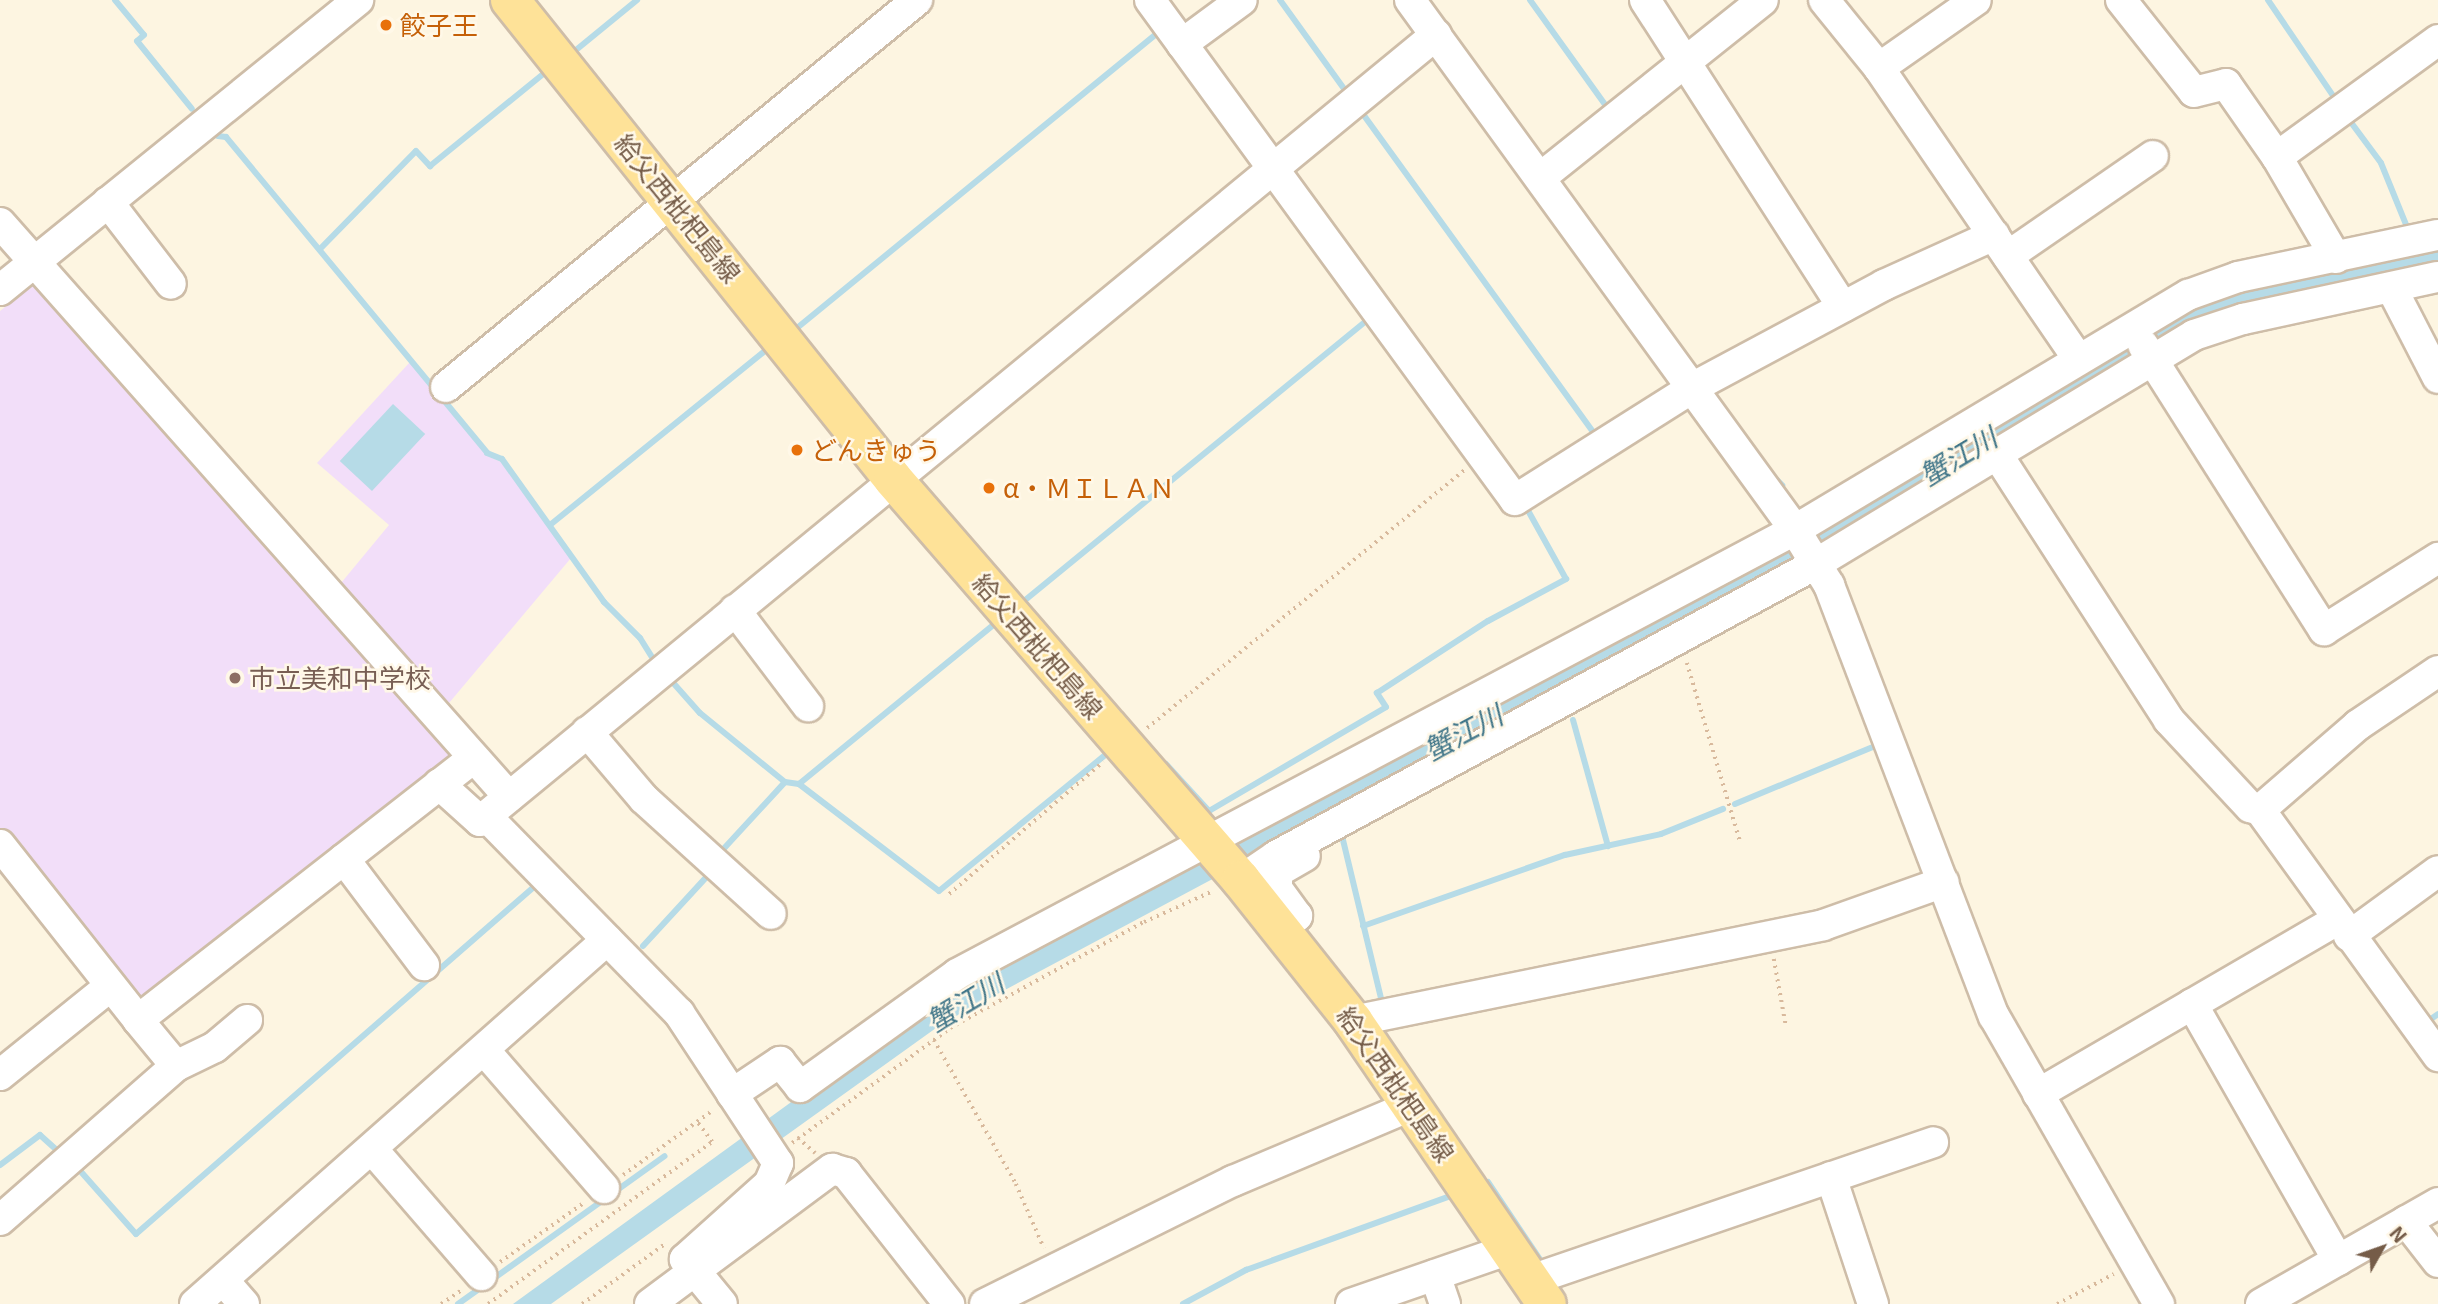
<!DOCTYPE html>
<meta charset="utf-8">
<style>
body{margin:0}
#map{position:relative;width:2438px;height:1304px;overflow:hidden;background:#fdf5e1;font-family:"Exo 2","Noto Sans JP",sans-serif}
div>[style]{position:absolute}
[style*='--x']{left:calc(var(--x)*1px);top:calc(var(--y)*1px);width:calc(var(--w)*1px);rotate:calc(var(--a)*1deg)}
.education>*{inset:0;background:#f2def9}
.water>*{inset:0;background:#b6dbe7;transform-origin:0 0}
.stream>*{height:6px;margin:-3px;padding:0 3px;transform-origin:3px;border-radius:3px;background:#b6dbe7}
.path>*{height:3.5px;margin-top:-1.75px;transform-origin:0;background:repeating-linear-gradient(90deg,#d8b99c 0 2px,transparent 0 7px)}
.roads{filter:drop-shadow(2px 0 #cebda8) drop-shadow(-2px 0 #cebda8) drop-shadow(0 2px #cebda8) drop-shadow(0 -2px #cebda8)}
.minor>*{height:30px;margin:-15px;padding:0 15px;transform-origin:15px;border-radius:15px;background:#fff}
.major>*{height:38px;margin:-19px;padding:0 19px;transform-origin:19px;border-radius:19px;background:#fee298}
.dots>*{width:19px;height:19px;translate:-50% -50%;box-sizing:border-box;border:4px solid #fff8e8;border-radius:50%}
span{translate:-50% -50%;white-space:nowrap;text-align:center;line-height:1.15;-webkit-text-stroke:5px #fff8e8;paint-order:stroke}
.food-label{font-size:26px;color:#c56008}
.left{translate:0 -50%;text-align:left}
.street-label{font-size:26px;color:#755c48}
.education-label{font-size:26px;color:#785e54}
.water-label{font-size:28px;color:#417689;font-style:italic}
.north{position:absolute;left:2347px;top:1213px;width:70px;height:70px;-webkit-text-stroke:5px #fff8e8;paint-order:stroke;rotate:50deg;font-size:19px;font-weight:700;line-height:28px;text-align:center;color:#755c48}
.north::after{content:'';display:block;margin:auto;width:24px;height:32px;background:#755c48;clip-path:polygon(50% 0,100% 100%,50% 72%,0 100%)}
</style>
<div id="map">
<div class="education">
<i style="clip-path:polygon(35px 283px,322px 606px,389px 525px,317px 463px,410px 362px,486px 455px,501px 462px,571px 558px,428px 728px,453px 757px,148px 1000px,135px 1003px,124px 995px,0 830px,0 311px)"></i>
</div>
<div class="water">
<i style="clip-path:polygon(2438px 246px,2438px 268px,2241px 314px,1819px 555px,943px 1023px,551px 1304px,513px 1304px,914px 1013px,2182px 310px,2235px 290px)"></i>
<i style="left:393px;top:404px;width:44px;height:78px;rotate:43deg"></i>
</div>
<div class="stream">
<i style="--x:115;--y:0;--w:45;--a:50.4"></i>
<i style="--x:144;--y:35;--w:9;--a:139"></i>
<i style="--x:137;--y:41;--w:87;--a:51"></i>
<i style="--x:1280;--y:0;--w:115;--a:54.2"></i>
<i style="--x:1530;--y:0;--w:135;--a:54.3"></i>
<i style="--x:2268;--y:0;--w:125;--a:55.8"></i>
<i style="--x:576;--y:50;--w:79;--a:-39.3"></i>
<i style="--x:1360;--y:110;--w:405;--a:54.1"></i>
<i style="--x:2347;--y:117;--w:57;--a:53.5"></i>
<i style="--x:2381;--y:163;--w:69;--a:67.9"></i>
<i style="--x:218;--y:136;--w:8;--a:7"></i>
<i style="--x:226;--y:137;--w:410;--a:50.4"></i>
<i style="--x:487;--y:453;--w:16;--a:22"></i>
<i style="--x:502;--y:459;--w:176;--a:54.5"></i>
<i style="--x:604;--y:602;--w:51;--a:45"></i>
<i style="--x:640;--y:638;--w:22;--a:58"></i>
<i style="--x:320;--y:249;--w:137;--a:-45.6"></i>
<i style="--x:416;--y:151;--w:21;--a:47"></i>
<i style="--x:430;--y:166;--w:151;--a:-39.1"></i>
<i style="--x:797;--y:328;--w:468;--a:-39.3"></i>
<i style="--x:1771;--y:474;--w:16;--a:45"></i>
<i style="--x:550;--y:525;--w:283;--a:-39"></i>
<i style="--x:1024;--y:601;--w:442;--a:-39.3"></i>
<i style="--x:668;--y:677;--w:48;--a:48.4"></i>
<i style="--x:700;--y:713;--w:109;--a:39.1"></i>
<i style="--x:1573;--y:720;--w:131;--a:74.5"></i>
<i style="--x:1166;--y:764;--w:64;--a:47.5"></i>
<i style="--x:1209;--y:811;--w:205;--a:-30.4"></i>
<i style="--x:1386;--y:707;--w:17;--a:-123"></i>
<i style="--x:1377;--y:693;--w:132;--a:-33"></i>
<i style="--x:1488;--y:621;--w:89;--a:-28.3"></i>
<i style="--x:1566;--y:579;--w:85;--a:-119"></i>
<i style="--x:799;--y:784;--w:176;--a:37.4"></i>
<i style="--x:939;--y:891;--w:220;--a:-39.3"></i>
<i style="--x:1735;--y:804;--w:157;--a:-22.5"></i>
<i style="--x:1343;--y:840;--w:168;--a:76.5"></i>
<i style="--x:717;--y:856;--w:100;--a:-47.4"></i>
<i style="--x:785;--y:782;--w:14;--a:8"></i>
<i style="--x:799;--y:784;--w:254;--a:-39.3"></i>
<i style="--x:1363;--y:926;--w:214;--a:-19.4"></i>
<i style="--x:1565;--y:855;--w:98;--a:-12.3"></i>
<i style="--x:1661;--y:834;--w:67;--a:-22"></i>
<i style="--x:643;--y:946;--w:100;--a:-47.4"></i>
<i style="--x:2428;--y:1021;--w:12;--a:-35"></i>
<i style="--x:0;--y:1165;--w:50;--a:-36.9"></i>
<i style="--x:40;--y:1135;--w:31;--a:42"></i>
<i style="--x:75;--y:1165;--w:92;--a:48.5"></i>
<i style="--x:136;--y:1234;--w:531;--a:-41.1"></i>
<i style="--x:1488;--y:1182;--w:99;--a:56.1"></i>
<i style="--x:458;--y:1304;--w:254;--a:-35.6"></i>
<i style="--x:1183;--y:1304;--w:72;--a:-28.4"></i>
<i style="--x:1246;--y:1270;--w:223;--a:-19.9"></i>
</div>
<div class="path">
<i style="--x:1687;--y:663;--w:186;--a:73.4"></i>
<i style="--x:1147;--y:728;--w:409;--a:-39.1"></i>
<i style="--x:949;--y:894;--w:203;--a:-40.6"></i>
<i style="--x:1774;--y:959;--w:68;--a:79.8"></i>
<i style="--x:934;--y:1040;--w:166;--a:60.3"></i>
<i style="--x:1016;--y:1184;--w:70;--a:66.4"></i>
<i style="--x:798;--y:1138;--w:23;--a:41"></i>
<i style="--x:792;--y:1143;--w:195;--a:-36"></i>
<i style="--x:950;--y:1028;--w:221;--a:-28.7"></i>
<i style="--x:1144;--y:922;--w:76;--a:-24.2"></i>
<i style="--x:623;--y:1175;--w:111;--a:-35.8"></i>
<i style="--x:500;--y:1262;--w:104;--a:-35.2"></i>
<i style="--x:441;--y:1304;--w:27;--a:-34"></i>
<i style="--x:488;--y:1304;--w:276;--a:-35.9"></i>
<i style="--x:712;--y:1142;--w:25;--a:-127"></i>
<i style="--x:582;--y:1304;--w:102;--a:-35.9"></i>
<i style="--x:2057;--y:1304;--w:64;--a:-27.8"></i>
</div>
<div class="roads">
<div class="minor">
<i style="--x:1150;--y:0;--w:619;--a:53.87"></i>
<i style="--x:1515;--y:500;--w:209;--a:-32.3"></i>
<i style="--x:1692;--y:388;--w:218;--a:-28.2"></i>
<i style="--x:1884;--y:285;--w:121;--a:-24.4"></i>
<i style="--x:1410;--y:0;--w:655;--a:54"></i>
<i style="--x:1795;--y:530;--w:65;--a:58.3"></i>
<i style="--x:1829;--y:585;--w:462;--a:69.1"></i>
<i style="--x:1994;--y:1016;--w:332;--a:60.2"></i>
<i style="--x:1645;--y:0;--w:365;--a:57.2"></i>
<i style="--x:1824;--y:0;--w:87;--a:51"></i>
<i style="--x:1879;--y:68;--w:353;--a:55.6"></i>
<i style="--x:2121;--y:0;--w:117;--a:51.6"></i>
<i style="--x:2194;--y:92;--w:33;--a:-14"></i>
<i style="--x:2226;--y:84;--w:89;--a:55.1"></i>
<i style="--x:2277;--y:157;--w:117;--a:59.7"></i>
<i style="--x:1182;--y:44;--w:74;--a:-36.3"></i>
<i style="--x:1879;--y:68;--w:118;--a:-35"></i>
<i style="--x:2277;--y:157;--w:199;--a:-36"></i>
<i style="--x:1540;--y:178;--w:285;--a:-38.6"></i>
<i style="--x:108;--y:202;--w:103;--a:52.5"></i>
<i style="--x:0;--y:223;--w:767;--a:48.43"></i>
<i style="--x:2008;--y:256;--w:176;--a:-34.6"></i>
<i style="--x:2392;--y:289;--w:100;--a:62.7"></i>
<i style="--x:0;--y:290;--w:461;--a:-39"></i>
<i style="--x:2143;--y:345;--w:338;--a:57.6"></i>
<i style="--x:2324;--y:630;--w:135;--a:-32.3"></i>
<i style="--x:446;--y:387;--w:610;--a:-39.41"></i>
<i style="--x:735;--y:610;--w:121;--a:52.8"></i>
<i style="--x:2438;--y:671;--w:97;--a:146"></i>
<i style="--x:2358;--y:725;--w:130;--a:139.1"></i>
<i style="--x:2260;--y:810;--w:304;--a:54.1"></i>
<i style="--x:587;--y:732;--w:88;--a:49.6"></i>
<i style="--x:644;--y:799;--w:171;--a:42.2"></i>
<i style="--x:439;--y:784;--w:55;--a:42.1"></i>
<i style="--x:480;--y:821;--w:1238;--a:-39.43"></i>
<i style="--x:2260;--y:810;--w:10;--a:-163"></i>
<i style="--x:2250;--y:807;--w:119;--a:-133"></i>
<i style="--x:2169;--y:720;--w:317;--a:-122.9"></i>
<i style="--x:1997;--y:454;--w:230;--a:-31.1"></i>
<i style="--x:2194;--y:335;--w:52;--a:-18.1"></i>
<i style="--x:2243;--y:319;--w:199;--a:-12.2"></i>
<i style="--x:486;--y:816;--w:276;--a:45.6"></i>
<i style="--x:679;--y:1013;--w:180;--a:56.6"></i>
<i style="--x:778;--y:1163;--w:23;--a:113"></i>
<i style="--x:769;--y:1184;--w:113;--a:138.2"></i>
<i style="--x:685;--y:1259;--w:58;--a:50.6"></i>
<i style="--x:0;--y:845;--w:223;--a:51.7"></i>
<i style="--x:138;--y:1020;--w:425;--a:-38"></i>
<i style="--x:344;--y:859;--w:133;--a:53"></i>
<i style="--x:1241;--y:880;--w:42;--a:-34.4"></i>
<i style="--x:1276;--y:856;--w:612;--a:-28.41"></i>
<i style="--x:1814;--y:565;--w:214;--a:-31.2"></i>
<i style="--x:1280;--y:928;--w:21;--a:-35"></i>
<i style="--x:1297;--y:916;--w:34;--a:-126"></i>
<i style="--x:1277;--y:888;--w:16;--a:-90"></i>
<i style="--x:1277;--y:872;--w:32;--a:-30"></i>
<i style="--x:2349;--y:936;--w:110;--a:-36.1"></i>
<i style="--x:2192;--y:1004;--w:295;--a:60.3"></i>
<i style="--x:1353;--y:1021;--w:480;--a:-11.5"></i>
<i style="--x:1823;--y:925;--w:128;--a:-19.6"></i>
<i style="--x:484;--y:1050;--w:183;--a:49"></i>
<i style="--x:176;--y:1066;--w:43;--a:-26"></i>
<i style="--x:215;--y:1047;--w:42;--a:-40.2"></i>
<i style="--x:0;--y:1075;--w:139;--a:-38.9"></i>
<i style="--x:732;--y:1094;--w:58;--a:-33.7"></i>
<i style="--x:780;--y:1062;--w:32;--a:51"></i>
<i style="--x:800;--y:1087;--w:193;--a:-35.7"></i>
<i style="--x:957;--y:974;--w:948;--a:-27.92"></i>
<i style="--x:1795;--y:530;--w:458;--a:-30.9"></i>
<i style="--x:2188;--y:295;--w:53;--a:-19.8"></i>
<i style="--x:2238;--y:277;--w:204;--a:-11.9"></i>
<i style="--x:2038;--y:1094;--w:346;--a:-30.2"></i>
<i style="--x:372;--y:1149;--w:167;--a:49.1"></i>
<i style="--x:1831;--y:1177;--w:134;--a:71.7"></i>
<i style="--x:0;--y:1220;--w:234;--a:-41.2"></i>
<i style="--x:176;--y:1066;--w:60;--a:-129.6"></i>
<i style="--x:2406;--y:1221;--w:52;--a:52"></i>
<i style="--x:1435;--y:1275;--w:31;--a:71"></i>
<i style="--x:223;--y:1280;--w:32;--a:49"></i>
<i style="--x:1531;--y:1280;--w:425;--a:-18.9"></i>
<i style="--x:195;--y:1304;--w:550;--a:-41.46"></i>
<i style="--x:650;--y:1304;--w:227;--a:-36.6"></i>
<i style="--x:832;--y:1169;--w:15;--a:16"></i>
<i style="--x:846;--y:1173;--w:167;--a:51.8"></i>
<i style="--x:985;--y:1304;--w:277;--a:-26.4"></i>
<i style="--x:1233;--y:1181;--w:195;--a:-22.9"></i>
<i style="--x:1351;--y:1304;--w:168;--a:-19.1"></i>
<i style="--x:2261;--y:1304;--w:204;--a:-29.7"></i>
</div>
<div class="major">
<i style="--x:510;--y:0;--w:613;--a:51.35"></i>
<i style="--x:893;--y:479;--w:531;--a:49.05"></i>
<i style="--x:1241;--y:880;--w:180;--a:51.5"></i>
<i style="--x:1353;--y:1021;--w:343;--a:55.6"></i>
</div>
</div>
<div class="dots">
<i style="left:386px;top:25px;background:#e8710a"></i>
<i style="left:797px;top:450px;background:#e8710a"></i>
<i style="left:989px;top:488px;background:#e8710a"></i>
<i style="left:235px;top:678px;background:#8d6e63"></i>
</div>
<div class="food-label">
<span class="left" style="left:400px;top:25px">餃子王</span>
<span class="left" style="left:811px;top:450px">どんきゅう</span>
<span class="left" style="left:1003px;top:488px">α・ＭＩＬＡＮ</span>
</div>
<div class="street-label">
<span style="left:678px;top:208px;rotate:51deg">給父西枇杷島線</span>
<span style="left:1038px;top:646px;rotate:49deg">給父西枇杷島線</span>
<span style="left:1396px;top:1084px;rotate:55deg">給父西枇杷島線</span>
</div>
<div class="education-label">
<span class="left" style="left:249px;top:678px">市立美和中学校</span>
</div>
<div class="water-label">
<span style="left:1958px;top:456px;rotate:-31deg">蟹江川</span>
<span style="left:1463px;top:732px;rotate:-28deg">蟹江川</span>
<span style="left:965px;top:1002px;rotate:-31deg">蟹江川</span>
</div>
<div class="north">N</div>
</div>
